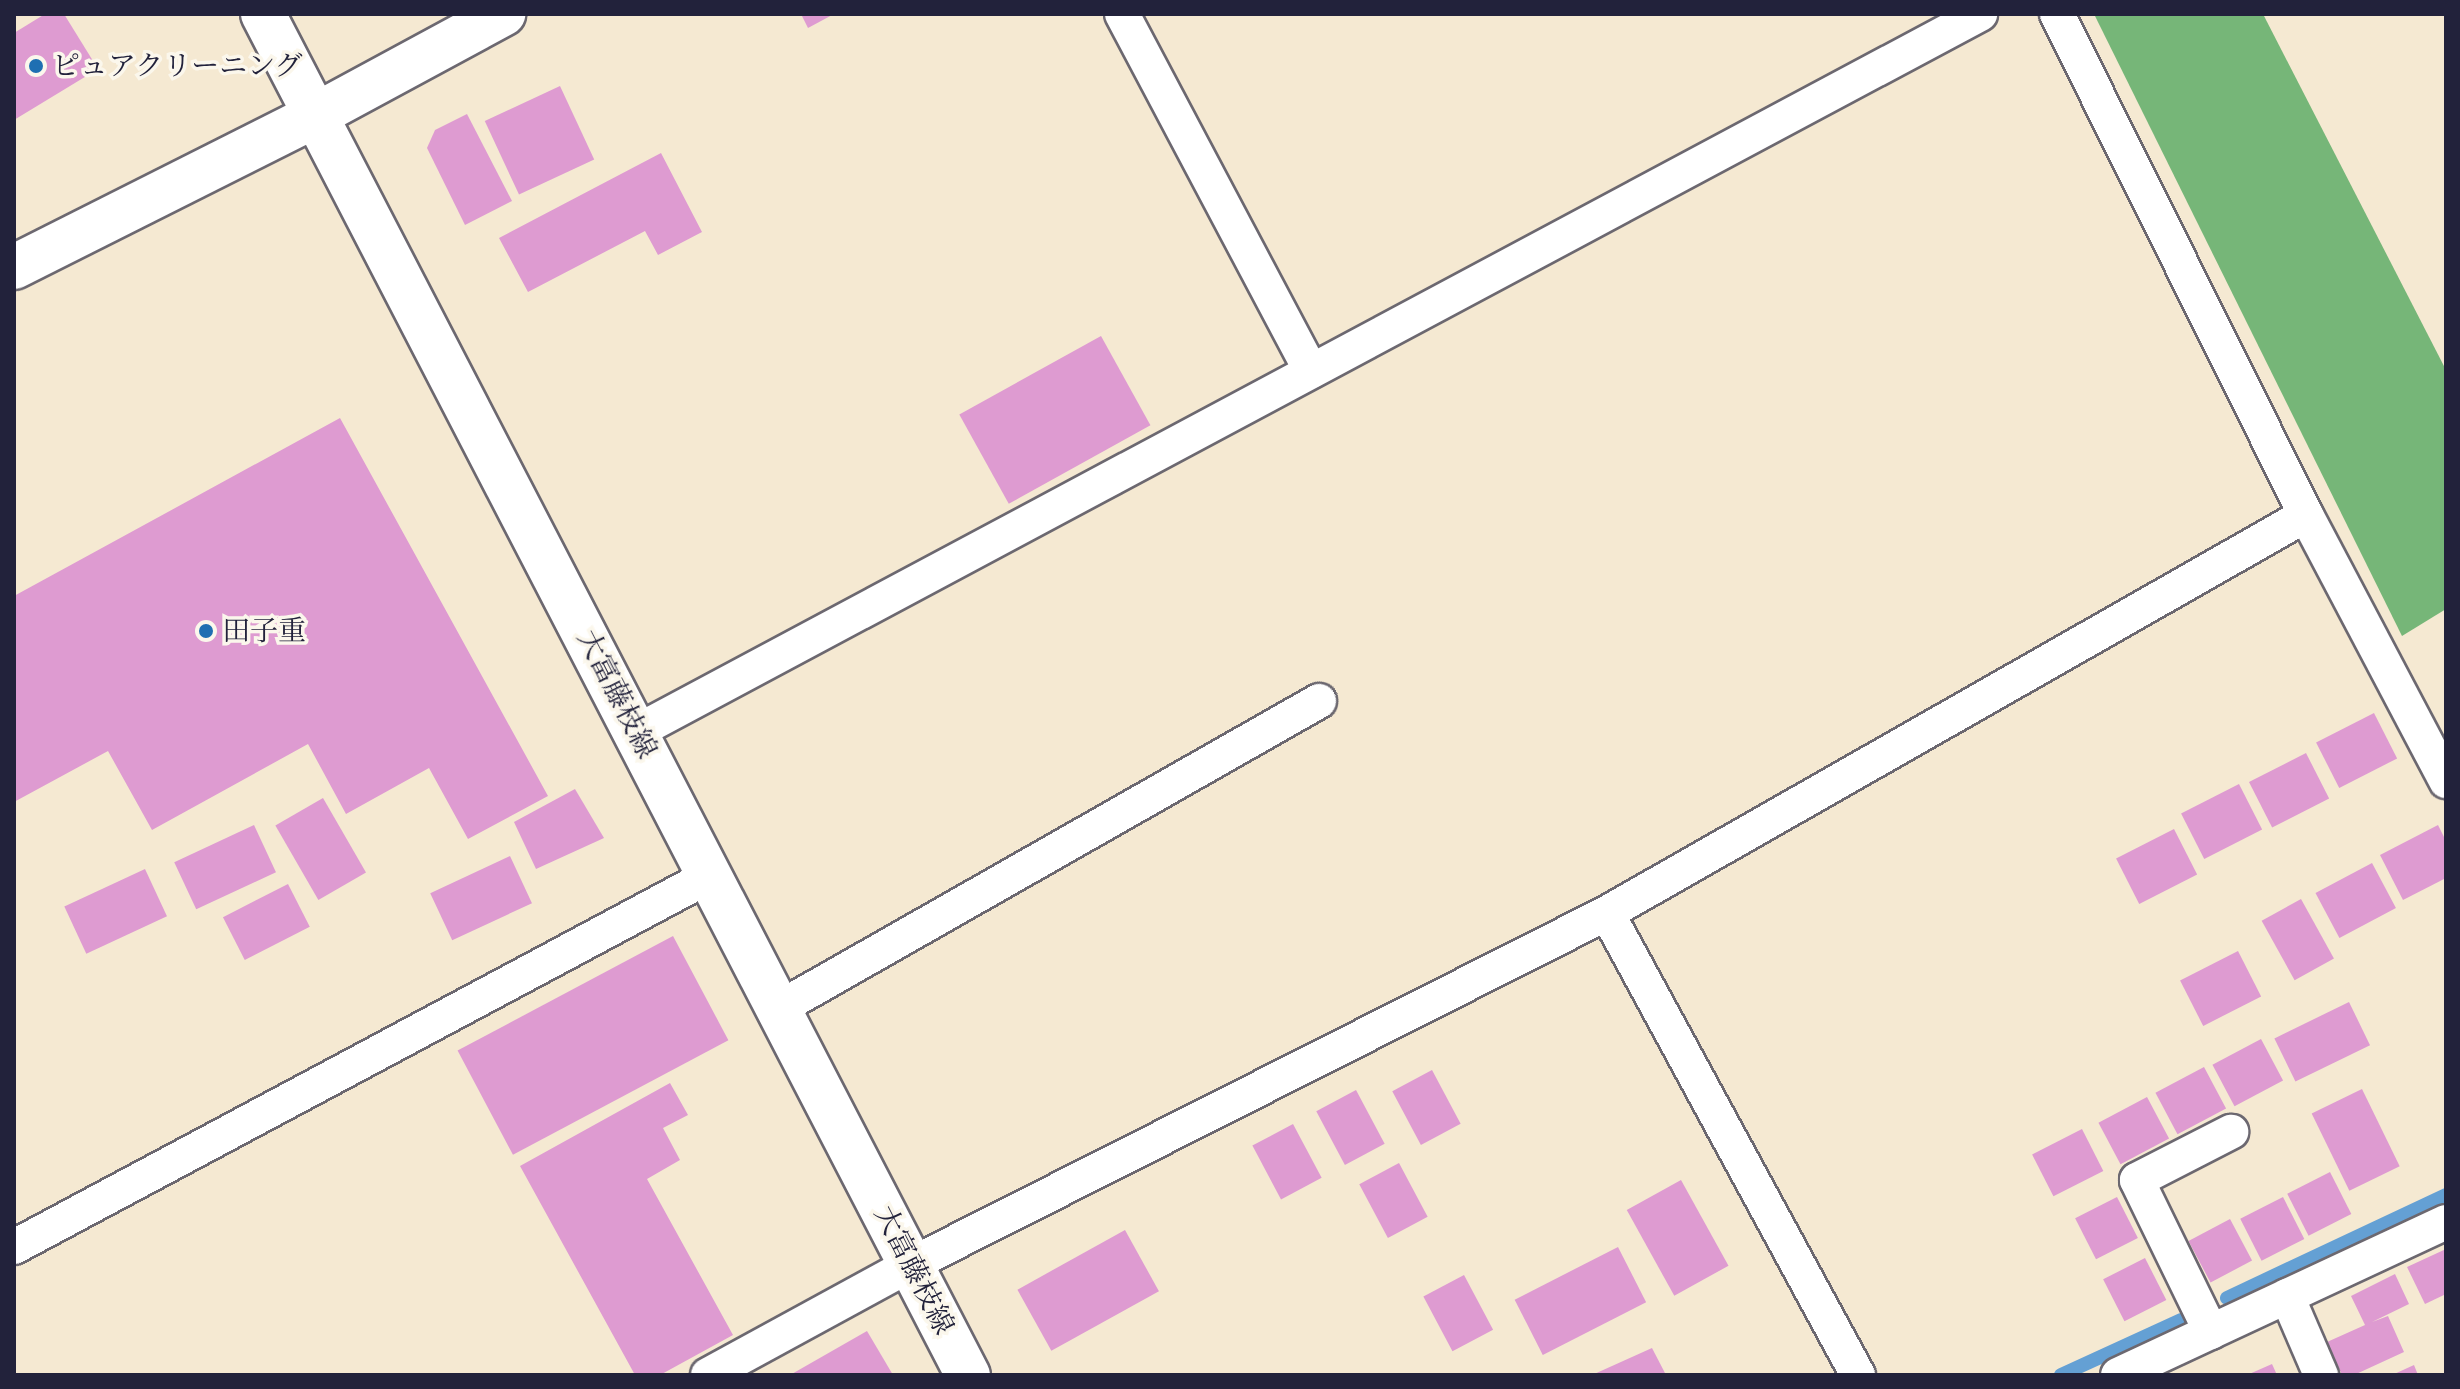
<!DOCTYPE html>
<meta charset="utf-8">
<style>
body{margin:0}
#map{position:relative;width:2460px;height:1389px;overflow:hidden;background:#f5e9d2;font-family:Cardo,"Noto Serif JP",serif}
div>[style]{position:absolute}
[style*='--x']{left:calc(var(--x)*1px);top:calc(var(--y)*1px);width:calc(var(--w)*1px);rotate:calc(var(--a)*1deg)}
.forest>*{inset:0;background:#76b678}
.stream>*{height:14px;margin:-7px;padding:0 7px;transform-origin:7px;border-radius:7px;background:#64a0d4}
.building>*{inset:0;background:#de9bd1;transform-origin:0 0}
.roads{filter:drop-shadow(2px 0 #6c6870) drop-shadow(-2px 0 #6c6870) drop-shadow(0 2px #6c6870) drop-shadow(0 -2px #6c6870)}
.minor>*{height:34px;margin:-17px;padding:0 17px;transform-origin:17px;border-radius:17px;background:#fff}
.tertiary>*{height:44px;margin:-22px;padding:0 22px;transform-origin:22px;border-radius:22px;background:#fff}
.secondary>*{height:44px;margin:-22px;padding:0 22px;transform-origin:22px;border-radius:22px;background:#fff}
.dots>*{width:22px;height:22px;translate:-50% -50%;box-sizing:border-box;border:4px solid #fbf7ec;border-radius:50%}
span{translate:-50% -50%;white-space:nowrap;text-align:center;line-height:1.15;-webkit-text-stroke:7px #fbf7ec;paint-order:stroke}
.poi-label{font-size:28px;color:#22223b}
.left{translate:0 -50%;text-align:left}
.street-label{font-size:28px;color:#22223b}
.frame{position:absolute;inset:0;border:16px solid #22223b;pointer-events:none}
</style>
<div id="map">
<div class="forest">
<i style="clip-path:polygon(2094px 14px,2263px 14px,2446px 370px,2446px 609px,2402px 636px)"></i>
</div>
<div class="stream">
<i style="--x:2227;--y:1298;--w:242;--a:-25.2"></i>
<i style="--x:2061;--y:1375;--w:132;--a:-24.6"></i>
</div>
<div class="building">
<i style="clip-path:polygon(45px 14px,64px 14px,98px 69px,14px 120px,14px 33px)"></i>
<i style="clip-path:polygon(801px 14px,834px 14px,808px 28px)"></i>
<i style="left:560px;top:86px;width:81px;height:83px;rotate:65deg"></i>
<i style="clip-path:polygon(467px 114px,512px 201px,465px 225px,427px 148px,435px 130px)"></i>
<i style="clip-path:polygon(661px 153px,702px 232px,658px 255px,645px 231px,528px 292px,499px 238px)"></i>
<i style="left:1101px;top:336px;width:102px;height:162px;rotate:61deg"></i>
<i style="clip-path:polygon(340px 418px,548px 796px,468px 839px,429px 768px,346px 814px,308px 744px,152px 830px,108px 751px,14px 802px,14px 596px)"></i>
<i style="left:2374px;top:713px;width:51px;height:65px;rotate:63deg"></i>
<i style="left:2306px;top:753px;width:51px;height:64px;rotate:63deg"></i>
<i style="left:2239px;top:784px;width:51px;height:65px;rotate:63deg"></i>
<i style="clip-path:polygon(575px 789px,604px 838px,536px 869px,514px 822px)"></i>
<i style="left:323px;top:798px;width:86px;height:55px;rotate:60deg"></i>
<i style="left:254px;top:825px;width:52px;height:88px;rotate:65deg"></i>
<i style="clip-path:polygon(2438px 825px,2446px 841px,2446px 878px,2403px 900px,2380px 855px)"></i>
<i style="left:2174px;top:829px;width:51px;height:65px;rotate:63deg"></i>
<i style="left:510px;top:856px;width:52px;height:88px;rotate:65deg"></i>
<i style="left:2372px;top:863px;width:51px;height:64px;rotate:62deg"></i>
<i style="left:145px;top:869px;width:52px;height:89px;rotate:65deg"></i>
<i style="left:288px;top:884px;width:48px;height:73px;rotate:63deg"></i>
<i style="left:2301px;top:899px;width:68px;height:45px;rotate:61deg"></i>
<i style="left:673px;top:936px;width:118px;height:244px;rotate:62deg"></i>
<i style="left:2238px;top:951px;width:51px;height:65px;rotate:63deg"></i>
<i style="left:2349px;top:1002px;width:48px;height:83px;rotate:64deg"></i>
<i style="left:2261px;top:1039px;width:47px;height:55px;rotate:62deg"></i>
<i style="left:2204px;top:1067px;width:47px;height:55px;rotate:62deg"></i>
<i style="left:1432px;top:1070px;width:61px;height:45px;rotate:62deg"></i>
<i style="clip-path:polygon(670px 1083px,688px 1115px,663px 1128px,680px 1160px,647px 1179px,733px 1335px,660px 1375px,635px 1375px,520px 1166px)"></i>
<i style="left:2362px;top:1089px;width:86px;height:56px;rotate:64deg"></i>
<i style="left:1356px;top:1090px;width:61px;height:45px;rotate:62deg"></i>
<i style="left:2147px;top:1097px;width:47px;height:55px;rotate:62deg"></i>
<i style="left:1293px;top:1124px;width:61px;height:46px;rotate:62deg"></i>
<i style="left:2082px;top:1129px;width:47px;height:56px;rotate:63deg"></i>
<i style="left:1399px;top:1163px;width:61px;height:45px;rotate:62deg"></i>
<i style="left:2330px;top:1172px;width:47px;height:48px;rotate:63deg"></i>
<i style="left:1681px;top:1180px;width:98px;height:62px;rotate:61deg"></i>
<i style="left:2117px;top:1197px;width:46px;height:47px;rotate:63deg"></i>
<i style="left:2283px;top:1197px;width:47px;height:48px;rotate:63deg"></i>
<i style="left:2230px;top:1219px;width:47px;height:47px;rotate:62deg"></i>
<i style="left:1125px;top:1230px;width:70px;height:123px;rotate:61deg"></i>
<i style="left:1618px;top:1247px;width:62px;height:116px;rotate:63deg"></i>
<i style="clip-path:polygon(2446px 1249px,2446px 1294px,2425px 1304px,2407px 1267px)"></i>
<i style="left:2145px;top:1258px;width:47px;height:47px;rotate:63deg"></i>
<i style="clip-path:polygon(2395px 1274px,2409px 1304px,2372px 1322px,2388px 1316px,2404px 1352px,2354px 1375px,2342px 1375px,2327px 1342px,2365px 1325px,2351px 1296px)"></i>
<i style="left:1464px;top:1275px;width:62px;height:46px;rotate:62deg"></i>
<i style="clip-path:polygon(867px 1331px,893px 1375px,790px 1375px)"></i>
<i style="clip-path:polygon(1652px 1348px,1666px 1375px,1592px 1375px)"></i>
<i style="clip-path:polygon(2272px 1364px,2277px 1375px,2247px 1375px)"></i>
<i style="clip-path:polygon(2414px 1365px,2418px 1375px,2392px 1375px)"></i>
</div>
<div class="roads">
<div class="minor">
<i style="--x:1122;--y:14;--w:404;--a:62.1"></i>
<i style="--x:2057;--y:14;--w:559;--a:63.57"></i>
<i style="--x:2306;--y:515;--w:301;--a:62.2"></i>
<i style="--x:636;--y:732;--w:1524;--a:-28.11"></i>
<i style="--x:1607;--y:913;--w:526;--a:61.49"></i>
<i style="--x:781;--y:1007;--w:619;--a:-29.63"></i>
<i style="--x:14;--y:1247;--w:790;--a:-28.09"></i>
<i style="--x:2287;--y:1296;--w:86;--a:66.7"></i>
<i style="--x:2211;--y:1332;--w:169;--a:-116"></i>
<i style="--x:2137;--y:1180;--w:106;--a:-27.1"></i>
<i style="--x:708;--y:1375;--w:230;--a:-28.6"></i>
<i style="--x:910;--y:1265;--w:781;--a:-26.79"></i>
<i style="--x:1607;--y:913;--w:804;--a:-29.66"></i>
<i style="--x:2118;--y:1375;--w:362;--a:-25"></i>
</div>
<div class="tertiary">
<i style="--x:14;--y:267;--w:338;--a:-26.7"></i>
<i style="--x:316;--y:115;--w:213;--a:-28.4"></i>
</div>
<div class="secondary">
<i style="--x:263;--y:14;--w:1533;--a:62.62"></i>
</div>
</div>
<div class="dots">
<i style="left:36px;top:66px;background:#1f6fb2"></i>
<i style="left:206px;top:631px;background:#1f6fb2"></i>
</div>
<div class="poi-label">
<span class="left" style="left:52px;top:66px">ピュアクリーニング</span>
<span class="left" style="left:222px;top:631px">田子重</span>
</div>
<div class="street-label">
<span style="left:617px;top:694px;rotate:63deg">大富藤枝線</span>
<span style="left:914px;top:1270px;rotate:63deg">大富藤枝線</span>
</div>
<div class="frame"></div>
</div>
